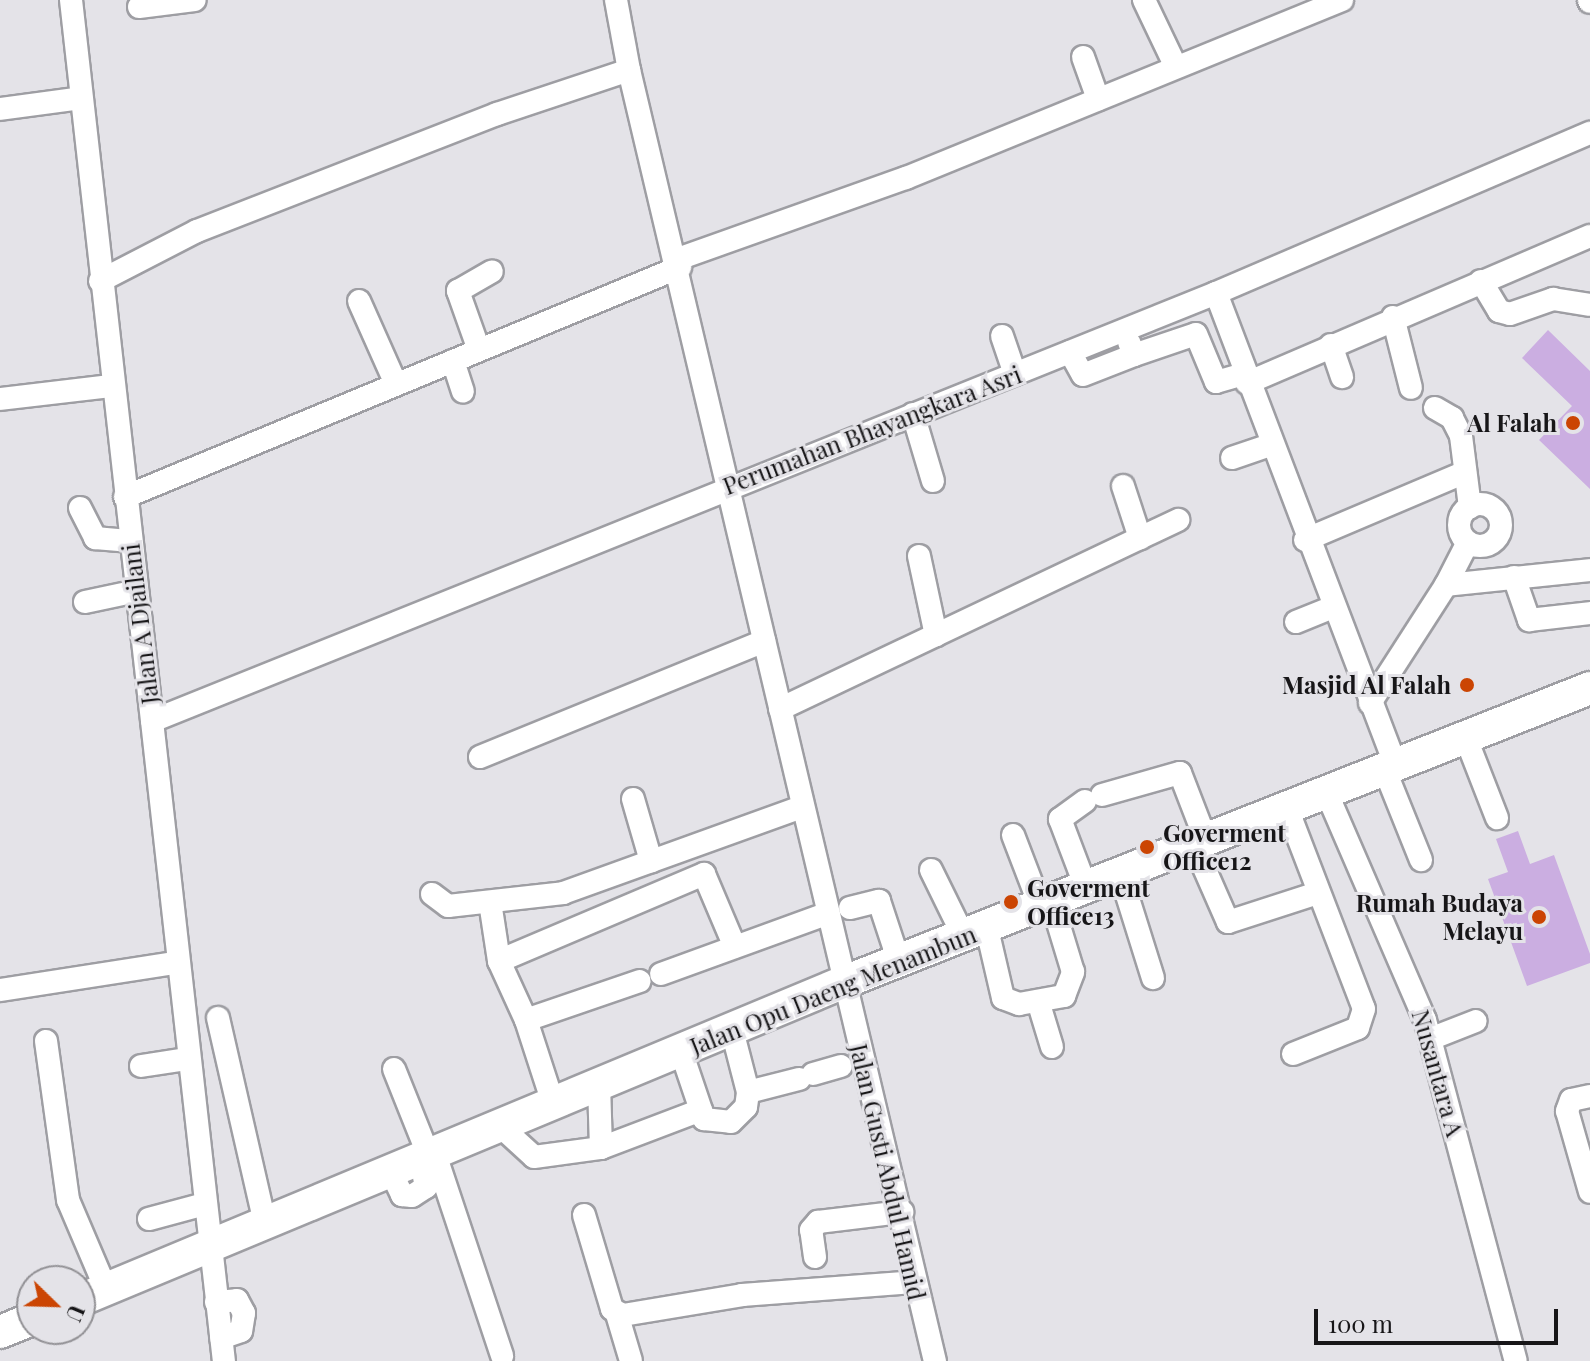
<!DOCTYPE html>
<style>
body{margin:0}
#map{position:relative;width:1590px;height:1361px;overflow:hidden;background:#e4e3e8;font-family:"Playfair Display",serif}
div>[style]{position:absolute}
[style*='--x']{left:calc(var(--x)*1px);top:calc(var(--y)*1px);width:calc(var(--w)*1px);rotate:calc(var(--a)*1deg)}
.building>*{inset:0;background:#cbaee1}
.roads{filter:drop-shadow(2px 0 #9e9ea3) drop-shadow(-2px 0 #9e9ea3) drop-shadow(0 2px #9e9ea3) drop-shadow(0 -2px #9e9ea3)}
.minor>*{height:22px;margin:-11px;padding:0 11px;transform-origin:11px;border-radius:11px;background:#fff}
.minor>.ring{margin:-11px;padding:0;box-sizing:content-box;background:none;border:22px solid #fff;border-radius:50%}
.highway>*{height:32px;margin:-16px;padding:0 16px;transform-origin:16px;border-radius:16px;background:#fff}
.dots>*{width:22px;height:22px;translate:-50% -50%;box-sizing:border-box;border:4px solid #e4e3e8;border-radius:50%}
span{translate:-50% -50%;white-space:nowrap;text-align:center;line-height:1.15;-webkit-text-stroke:6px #e4e3e8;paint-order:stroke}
.poi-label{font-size:24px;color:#171618;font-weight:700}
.right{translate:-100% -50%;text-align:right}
.left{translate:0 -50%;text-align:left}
.street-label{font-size:24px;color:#171618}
.north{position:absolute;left:16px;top:1265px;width:80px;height:80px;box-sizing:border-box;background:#e4e3e8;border:2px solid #929195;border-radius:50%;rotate:113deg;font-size:22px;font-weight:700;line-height:32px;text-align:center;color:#171618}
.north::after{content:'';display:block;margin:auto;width:28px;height:36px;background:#cb4503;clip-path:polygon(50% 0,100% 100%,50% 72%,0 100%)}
.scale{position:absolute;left:1314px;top:1309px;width:244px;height:36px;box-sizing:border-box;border:4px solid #171618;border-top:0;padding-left:10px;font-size:24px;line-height:28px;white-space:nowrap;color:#171618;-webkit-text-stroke:6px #e4e3e8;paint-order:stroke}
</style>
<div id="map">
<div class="building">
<i style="clip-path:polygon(1548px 330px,1590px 371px,1590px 489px,1539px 440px,1572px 406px,1522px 358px)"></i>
<i style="clip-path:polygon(1518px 831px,1530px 864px,1554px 855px,1590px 954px,1590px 963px,1527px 986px,1488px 879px,1508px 872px,1496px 839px)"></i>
</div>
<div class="roads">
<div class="minor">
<i style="--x:71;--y:0;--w:1370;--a:83.59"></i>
<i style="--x:616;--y:0;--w:71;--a:79.5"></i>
<i style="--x:1144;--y:0;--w:74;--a:64.5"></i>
<i style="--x:1589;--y:0;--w:2;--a:63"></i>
<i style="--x:139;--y:7;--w:56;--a:-7.1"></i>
<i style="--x:1083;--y:57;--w:45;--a:70.3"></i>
<i style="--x:0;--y:109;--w:82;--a:-7.7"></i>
<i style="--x:678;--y:259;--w:242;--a:-19.6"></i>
<i style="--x:906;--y:178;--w:471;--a:-22.2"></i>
<i style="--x:100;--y:281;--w:109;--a:-27.3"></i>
<i style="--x:197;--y:231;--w:322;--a:-21.3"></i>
<i style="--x:497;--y:114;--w:139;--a:-18.4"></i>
<i style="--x:629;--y:70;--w:1327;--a:76.67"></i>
<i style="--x:1481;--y:281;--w:35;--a:59"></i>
<i style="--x:1499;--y:311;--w:11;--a:15"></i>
<i style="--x:1510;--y:314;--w:46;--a:-19.2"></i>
<i style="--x:1553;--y:299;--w:37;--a:9"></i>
<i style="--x:1216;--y:293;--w:509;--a:69.18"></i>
<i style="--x:359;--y:301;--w:91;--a:66"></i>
<i style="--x:1393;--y:317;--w:73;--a:75.8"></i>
<i style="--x:1002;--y:336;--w:40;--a:71.1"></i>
<i style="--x:1331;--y:345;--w:34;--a:71"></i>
<i style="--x:479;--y:350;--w:63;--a:-109.6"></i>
<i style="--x:458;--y:291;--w:39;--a:-30"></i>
<i style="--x:1070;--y:352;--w:26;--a:61"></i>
<i style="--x:1083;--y:375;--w:55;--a:-21.4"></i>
<i style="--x:1134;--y:355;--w:14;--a:-111"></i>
<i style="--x:1134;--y:355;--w:65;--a:-18.7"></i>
<i style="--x:1196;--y:334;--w:52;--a:67.4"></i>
<i style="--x:1216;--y:382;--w:29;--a:-16"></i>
<i style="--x:453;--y:361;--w:32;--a:72"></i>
<i style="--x:1247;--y:383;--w:373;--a:-23.2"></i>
<i style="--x:0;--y:399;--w:111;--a:-6.7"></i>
<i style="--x:1435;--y:408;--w:20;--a:30"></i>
<i style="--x:1452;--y:418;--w:20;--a:63"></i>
<i style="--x:1461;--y:436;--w:72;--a:82.8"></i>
<i style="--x:913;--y:414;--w:70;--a:73.4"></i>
<i style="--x:1232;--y:458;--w:40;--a:-18.9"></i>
<i style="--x:1123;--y:486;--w:55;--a:71.9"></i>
<i style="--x:125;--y:497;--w:601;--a:-22.51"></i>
<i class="ring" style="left:1459px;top:504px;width:20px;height:20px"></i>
<i style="--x:80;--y:508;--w:34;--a:63"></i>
<i style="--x:95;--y:538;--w:36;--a:5"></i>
<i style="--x:1305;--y:540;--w:174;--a:-23"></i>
<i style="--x:919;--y:556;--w:81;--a:77.9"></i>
<i style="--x:1514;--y:577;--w:46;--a:70.8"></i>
<i style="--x:1529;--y:620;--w:61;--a:-6.5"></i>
<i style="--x:1446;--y:585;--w:48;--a:-62.9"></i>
<i style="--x:85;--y:602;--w:53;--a:-11.9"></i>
<i style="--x:1296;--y:622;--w:37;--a:-22"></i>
<i style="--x:1370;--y:703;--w:140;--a:-57.2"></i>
<i style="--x:1446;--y:585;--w:145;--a:-5.9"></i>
<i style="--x:780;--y:709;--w:441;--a:-25.4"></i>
<i style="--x:152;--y:721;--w:1147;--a:-21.91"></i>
<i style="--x:1216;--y:293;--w:407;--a:-23.2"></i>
<i style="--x:1467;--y:741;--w:83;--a:68.7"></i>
<i style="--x:480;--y:757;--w:307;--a:-22.2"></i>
<i style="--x:1386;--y:773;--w:94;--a:68.1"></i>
<i style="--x:1102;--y:795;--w:81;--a:-15.8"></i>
<i style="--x:1180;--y:773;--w:75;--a:68.9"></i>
<i style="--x:1328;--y:796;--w:244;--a:66.6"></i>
<i style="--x:1425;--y:1020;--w:353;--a:75.1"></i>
<i style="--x:633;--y:799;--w:65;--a:73.8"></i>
<i style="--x:1085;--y:801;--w:31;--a:144"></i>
<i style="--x:1060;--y:819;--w:76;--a:69.2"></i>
<i style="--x:1288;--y:811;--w:212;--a:69"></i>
<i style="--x:1364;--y:1009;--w:20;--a:108"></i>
<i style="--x:1358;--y:1028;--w:70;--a:158.2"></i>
<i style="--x:1013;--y:835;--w:78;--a:69"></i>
<i style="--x:1195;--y:847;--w:82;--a:66.3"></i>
<i style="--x:1228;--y:922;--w:95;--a:-17.9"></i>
<i style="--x:931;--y:870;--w:75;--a:63.8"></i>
<i style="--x:1121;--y:876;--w:107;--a:72.6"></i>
<i style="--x:432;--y:894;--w:20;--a:37"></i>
<i style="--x:448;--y:906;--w:116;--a:-6.4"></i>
<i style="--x:563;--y:893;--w:254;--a:-19.8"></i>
<i style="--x:490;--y:902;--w:60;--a:81.3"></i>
<i style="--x:499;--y:961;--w:65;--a:65.4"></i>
<i style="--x:850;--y:908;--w:30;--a:-14"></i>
<i style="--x:879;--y:901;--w:64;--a:71.8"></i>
<i style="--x:987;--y:929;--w:71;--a:76.9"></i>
<i style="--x:1003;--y:998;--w:17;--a:21"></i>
<i style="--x:1019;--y:1004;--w:46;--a:-10.1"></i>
<i style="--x:1064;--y:996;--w:26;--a:-69"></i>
<i style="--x:1073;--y:972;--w:72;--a:-106.9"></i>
<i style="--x:499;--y:961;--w:223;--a:-23"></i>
<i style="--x:704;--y:874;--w:79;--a:67"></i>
<i style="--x:661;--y:974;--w:176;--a:-20"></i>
<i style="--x:0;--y:990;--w:176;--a:-8.8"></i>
<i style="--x:1038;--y:1001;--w:48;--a:73.1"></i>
<i style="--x:218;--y:1018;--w:211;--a:77.1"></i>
<i style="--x:1430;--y:1039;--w:49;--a:-21.4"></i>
<i style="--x:46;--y:1041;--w:161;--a:82.1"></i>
<i style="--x:68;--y:1200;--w:97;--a:66.9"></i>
<i style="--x:681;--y:1051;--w:72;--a:71.3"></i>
<i style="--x:704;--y:1119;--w:27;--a:6"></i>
<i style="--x:731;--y:1122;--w:21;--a:-45"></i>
<i style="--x:746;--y:1107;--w:15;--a:-82"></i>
<i style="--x:748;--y:1092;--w:64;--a:-104.5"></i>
<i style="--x:141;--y:1066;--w:47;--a:-8.7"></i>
<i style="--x:394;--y:1069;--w:92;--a:68.2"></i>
<i style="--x:813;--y:1074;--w:29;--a:-16"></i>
<i style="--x:748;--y:1092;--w:53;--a:-14.3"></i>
<i style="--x:1590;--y:1096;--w:19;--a:168"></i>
<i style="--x:1571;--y:1100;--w:12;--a:110"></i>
<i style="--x:1567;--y:1111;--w:84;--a:74.1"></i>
<i style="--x:553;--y:1103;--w:87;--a:-108"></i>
<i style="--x:526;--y:1020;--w:120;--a:-18.9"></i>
<i style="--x:499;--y:1125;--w:47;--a:42.4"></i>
<i style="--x:534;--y:1157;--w:68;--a:-7.7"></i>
<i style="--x:601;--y:1148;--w:64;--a:-91.8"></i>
<i style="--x:601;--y:1148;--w:107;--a:-20.8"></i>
<i style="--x:434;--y:1151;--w:216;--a:71.6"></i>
<i style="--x:390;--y:1170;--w:28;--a:64"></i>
<i style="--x:402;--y:1195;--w:10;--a:6"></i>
<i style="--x:412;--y:1196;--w:17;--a:-33"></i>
<i style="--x:426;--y:1187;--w:31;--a:-101"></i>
<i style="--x:584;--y:1215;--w:98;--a:73.4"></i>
<i style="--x:612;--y:1309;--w:13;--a:29"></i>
<i style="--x:623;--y:1315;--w:121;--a:-9.5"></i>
<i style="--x:742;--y:1295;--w:172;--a:-4.3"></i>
<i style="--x:149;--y:1219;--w:58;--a:-15"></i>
<i style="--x:815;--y:1257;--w:27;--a:-98"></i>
<i style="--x:811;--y:1230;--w:11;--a:-49"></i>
<i style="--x:818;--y:1222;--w:85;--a:-6.8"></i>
<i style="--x:216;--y:1302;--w:21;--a:-5"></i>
<i style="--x:237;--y:1300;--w:15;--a:62"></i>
<i style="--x:244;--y:1313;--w:18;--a:99"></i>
<i style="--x:241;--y:1331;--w:21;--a:161"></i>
<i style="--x:617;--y:1314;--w:49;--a:73.4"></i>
</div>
<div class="highway">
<i style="--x:80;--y:1300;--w:825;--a:-22.59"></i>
<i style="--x:842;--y:983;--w:804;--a:-21.52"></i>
<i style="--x:0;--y:1332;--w:35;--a:-22"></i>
</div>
</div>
<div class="dots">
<i style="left:1573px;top:423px;background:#cb4503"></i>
<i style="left:1467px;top:685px;background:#cb4503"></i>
<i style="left:1147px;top:847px;background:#cb4503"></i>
<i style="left:1011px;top:902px;background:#cb4503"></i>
<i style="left:1539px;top:917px;background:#cb4503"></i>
</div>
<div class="poi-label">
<span class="right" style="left:1557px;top:423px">Al Falah</span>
<span class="right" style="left:1451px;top:685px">Masjid Al Falah</span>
<span class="left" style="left:1163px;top:847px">Goverment<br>Office12</span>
<span class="left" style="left:1027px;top:902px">Goverment<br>Office13</span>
<span class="right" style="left:1523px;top:917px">Rumah Budaya<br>Melayu</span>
</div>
<div class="street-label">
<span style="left:872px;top:430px;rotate:-21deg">Perumahan Bhayangkara Asri</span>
<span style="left:140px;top:624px;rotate:-97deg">Jalan A Djailani</span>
<span style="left:833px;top:990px;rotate:-22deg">Jalan Opu Daeng Menambun</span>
<span style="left:1438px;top:1073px;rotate:74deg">Nusantara A</span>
<span style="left:888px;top:1172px;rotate:77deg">Jalan Gusti Abdul Hamid</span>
</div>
<div class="north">U</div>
<div class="scale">100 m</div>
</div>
